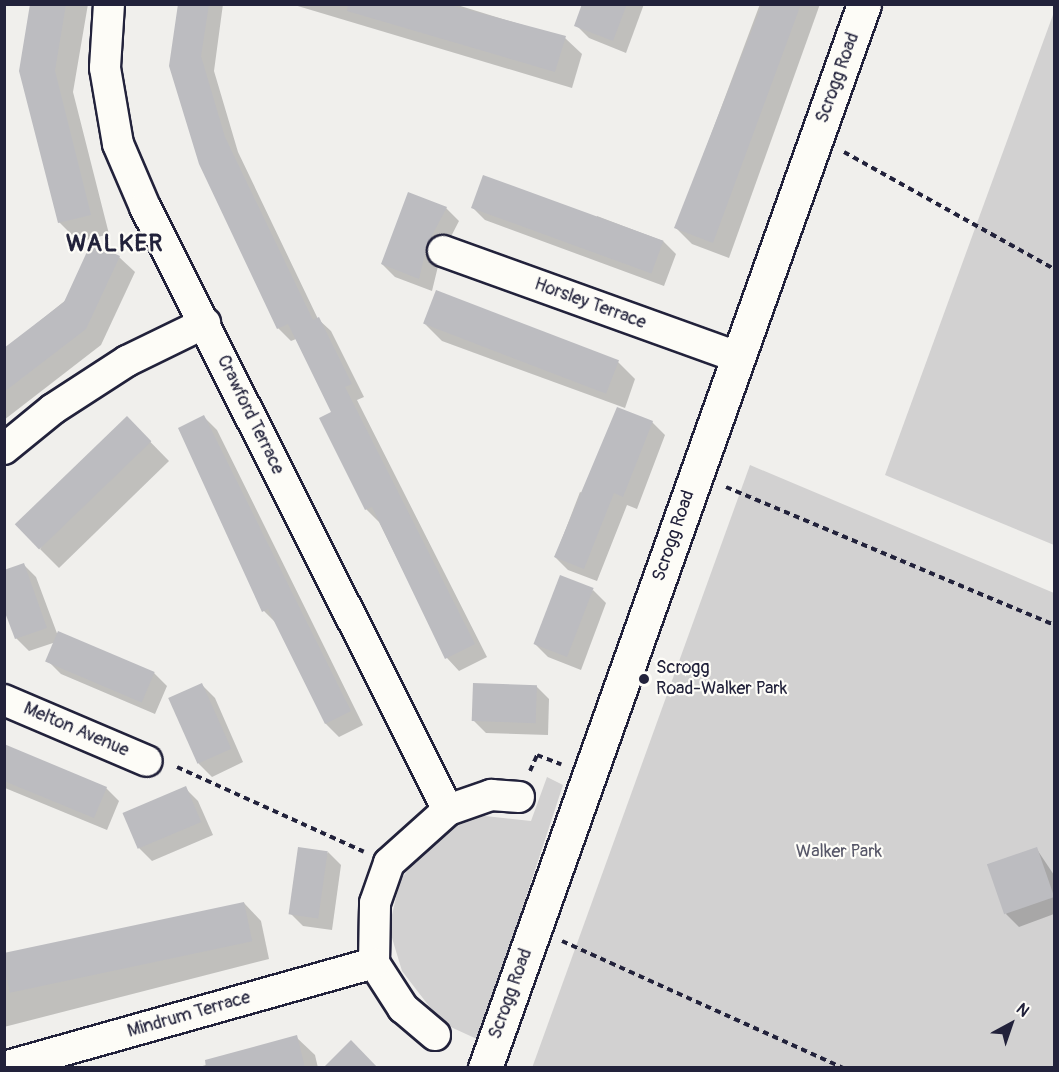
<!DOCTYPE html>
<style>
body{margin:0}
#map{position:relative;width:1059px;height:1072px;overflow:hidden;background:#f0efec;font-family:Pangolin,sans-serif}
div>[style]{position:absolute}
[style*='--x']{left:calc(var(--x)*1px);top:calc(var(--y)*1px);width:calc(var(--w)*1px);rotate:calc(var(--a)*1deg)}
.green>*{inset:0;background:#d2d1d1}
.shadow>*{inset:0;background:#0003}
.building>*{inset:0;background:#bcbcc0;transform-origin:0 0}
.path>*{height:4px;margin-top:-2px;transform-origin:0;background:repeating-linear-gradient(90deg,#22223b 0 6px,transparent 0 10.5px)}
.roads{filter:drop-shadow(2px 0 #22223b) drop-shadow(-2px 0 #22223b) drop-shadow(0 2px #22223b) drop-shadow(0 -2px #22223b)}
.minor>*{height:30px;margin:-15px;padding:0 15px;transform-origin:15px;border-radius:15px;background:#fdfcf7}
.tertiary>*{height:33px;margin:-16.5px;padding:0 16.5px;transform-origin:16.5px;border-radius:16.5px;background:#fdfcf7}
.dots>*{width:16px;height:16px;translate:-50% -50%;box-sizing:border-box;border:3px solid #fdfcf7;border-radius:50%}
span{translate:-50% -50%;white-space:nowrap;text-align:center;line-height:1.15;-webkit-text-stroke:4.5px #fdfcf7;paint-order:stroke}
.street-label{font-size:18px;color:#22223b}
.poi-label{font-size:18px;color:#22223b}
.left{translate:0 -50%;text-align:left}
.park-label{font-size:18px;color:#575768}
.district-label{font-size:24px;color:#22223b;font-weight:700;letter-spacing:1.5px}
.frame{position:absolute;inset:0;border:6px solid #22223b;pointer-events:none}
.north{position:absolute;left:981px;top:994px;width:60px;height:60px;-webkit-text-stroke:4px #fdfcf7;paint-order:stroke;rotate:40deg;font-size:16px;font-weight:700;line-height:24px;text-align:center;color:#22223b}
.north::after{content:'';display:block;margin:auto;width:21px;height:27px;background:#22223b;clip-path:polygon(50% 0,100% 100%,50% 72%,0 100%)}
</style>
<div id="map">
<div class="green">
<i style="clip-path:polygon(1054px 12px,1054px 545px,885px 475px)"></i>
<i style="clip-path:polygon(750px 465px,1054px 593px,1054px 1067px,532px 1068px)"></i>
<i style="clip-path:polygon(547px 777px,563px 785px,479px 1040px,442px 1023px,402px 971px,389px 928px,400px 880px,430px 843px,467px 814px,531px 821px)"></i>
</div>
<div class="shadow">
<i style="clip-path:polygon(32px 4px,88px 4px,73px 92px,109px 234px,79px 242px,59px 222px)"></i>
<i style="clip-path:polygon(179px 4px,223px 4px,214px 71px,238px 152px,318px 319px,331px 331px,364px 397px,357px 400px,487px 657px,459px 671px,447px 658px,379px 522px,366px 509px,333px 413px,296px 339px,291px 341px,278px 328px,200px 164px)"></i>
<i style="clip-path:polygon(291px 4px,454px 4px,565px 38px,582px 54px,572px 88px)"></i>
<i style="clip-path:polygon(584px 4px,644px 4px,626px 53px,589px 38px,576px 25px)"></i>
<i style="clip-path:polygon(760px 4px,820px 4px,729px 258px,692px 244px,676px 228px)"></i>
<i style="clip-path:polygon(472px 207px,596px 220px,597px 216px,663px 241px,676px 254px,664px 286px,485px 220px)"></i>
<i style="clip-path:polygon(446px 208px,459px 221px,440px 258px,432px 291px,395px 277px,382px 264px)"></i>
<i style="clip-path:polygon(119px 257px,135px 272px,101px 345px,4px 420px,4px 350px)"></i>
<i style="clip-path:polygon(425px 324px,618px 362px,635px 379px,625px 408px,442px 341px)"></i>
<i style="clip-path:polygon(204px 417px,217px 430px,363px 725px,339px 737px,326px 724px,277px 624px,264px 611px)"></i>
<i style="clip-path:polygon(127px 418px,169px 461px,59px 568px,40px 549px)"></i>
<i style="clip-path:polygon(652px 422px,665px 435px,637px 509px,627px 505px,597px 581px,568px 570px,555px 557px,580px 492px,585px 494px)"></i>
<i style="clip-path:polygon(23px 564px,36px 577px,58px 636px,154px 673px,167px 686px,155px 714px,61px 674px,48px 661px,56px 642px,29px 651px,16px 638px)"></i>
<i style="clip-path:polygon(593px 590px,606px 603px,581px 670px,548px 657px,535px 644px)"></i>
<i style="clip-path:polygon(202px 685px,215px 698px,243px 762px,212px 777px,199px 764px,170px 699px)"></i>
<i style="clip-path:polygon(536px 686px,549px 699px,548px 735px,486px 733px,473px 720px)"></i>
<i style="clip-path:polygon(4px 747px,106px 788px,119px 801px,107px 830px,5px 788px)"></i>
<i style="clip-path:polygon(185px 788px,198px 801px,213px 835px,152px 861px,139px 848px)"></i>
<i style="clip-path:polygon(1036px 848px,1054px 875px,1054px 914px,1019px 927px,1006px 914px)"></i>
<i style="clip-path:polygon(328px 852px,341px 865px,332px 930px,303px 926px,290px 913px)"></i>
<i style="clip-path:polygon(244px 903px,261px 921px,269px 959px,4px 1027px,4px 966px)"></i>
<i style="clip-path:polygon(296px 1037px,315px 1055px,318px 1068px,196px 1068px)"></i>
</div>
<div class="building">
<i style="clip-path:polygon(30px 4px,66px 4px,55px 71px,91px 215px,58px 223px,19px 71px)"></i>
<i style="clip-path:polygon(178px 4px,209px 4px,201px 56px,225px 137px,313px 320px,319px 317px,352px 384px,345px 387px,475px 644px,445px 659px,372px 507px,365px 510px,319px 418px,331px 412px,288px 324px,277px 329px,199px 164px,169px 66px)"></i>
<i style="clip-path:polygon(348px 4px,446px 4px,566px 36px,555px 72px,347px 11px)"></i>
<i style="clip-path:polygon(582px 4px,627px 4px,613px 41px,574px 26px)"></i>
<i style="clip-path:polygon(762px 4px,801px 4px,713px 243px,674px 228px)"></i>
<i style="left:483px;top:175px;width:192px;height:35px;rotate:20deg"></i>
<i style="clip-path:polygon(408px 192px,447px 207px,427px 245px,419px 279px,381px 264px)"></i>
<i style="clip-path:polygon(91px 243px,120px 256px,86px 329px,4px 392px,4px 348px,64px 302px)"></i>
<i style="left:436px;top:290px;width:196px;height:36px;rotate:21deg"></i>
<i style="clip-path:polygon(617px 407px,653px 421px,623px 497px,614px 493px,584px 569px,554px 557px)"></i>
<i style="clip-path:polygon(204px 415px,351px 711px,325px 724px,268px 609px,262px 612px,178px 428px)"></i>
<i style="left:127px;top:416px;width:35px;height:156px;rotate:46deg"></i>
<i style="clip-path:polygon(24px 563px,47px 628px,15px 639px,4px 610px,4px 570px)"></i>
<i style="left:560px;top:575px;width:36px;height:74px;rotate:21deg"></i>
<i style="left:58px;top:631px;width:105px;height:33px;rotate:23deg"></i>
<i style="left:202px;top:683px;width:72px;height:37px;rotate:66deg"></i>
<i style="left:473px;top:683px;width:64px;height:38px;rotate:2deg"></i>
<i style="clip-path:polygon(4px 744px,107px 787px,94px 818px,4px 781px)"></i>
<i style="left:186px;top:786px;width:39px;height:69px;rotate:67deg"></i>
<i style="left:298px;top:847px;width:30px;height:68px;rotate:8deg"></i>
<i style="left:1037px;top:847px;width:53px;height:53px;rotate:71deg"></i>
<i style="left:244px;top:902px;width:40px;height:248px;rotate:78deg"></i>
<i style="clip-path:polygon(297px 1035px,305px 1068px,206px 1068px,205px 1060px)"></i>
<i style="clip-path:polygon(351px 1040px,378px 1068px,323px 1068px)"></i>
</div>
<div class="path">
<i style="--x:844;--y:152;--w:240;--a:29.1"></i>
<i style="--x:726;--y:487;--w:356;--a:22.8"></i>
<i style="--x:177;--y:767;--w:205;--a:24.4"></i>
<i style="--x:530;--y:771;--w:17;--a:-66"></i>
<i style="--x:537;--y:755;--w:26;--a:21"></i>
<i style="--x:562;--y:941;--w:308;--a:24.3"></i>
</div>
<div class="roads">
<div class="minor">
<i style="--x:109;--y:4;--w:64;--a:93.6"></i>
<i style="--x:105;--y:68;--w:77;--a:80.3"></i>
<i style="--x:118;--y:144;--w:69;--a:66.8"></i>
<i style="--x:145;--y:207;--w:675;--a:63.32"></i>
<i style="--x:443;--y:251;--w:313;--a:19.8"></i>
<i style="--x:4;--y:449;--w:63;--a:-39.2"></i>
<i style="--x:53;--y:409;--w:88;--a:-33"></i>
<i style="--x:127;--y:361;--w:87;--a:-26"></i>
<i style="--x:4;--y:700;--w:155;--a:23.1"></i>
<i style="--x:435;--y:1035;--w:42;--a:-139.8"></i>
<i style="--x:403;--y:1008;--w:54;--a:-122.8"></i>
<i style="--x:374;--y:963;--w:60;--a:-89"></i>
<i style="--x:375;--y:903;--w:42;--a:-70.7"></i>
<i style="--x:389;--y:863;--w:79;--a:-41.9"></i>
<i style="--x:448;--y:810;--w:46;--a:-19.2"></i>
<i style="--x:491;--y:795;--w:28;--a:4"></i>
<i style="--x:4;--y:1067;--w:384;--a:-15.7"></i>
</div>
<div class="tertiary">
<i style="--x:485;--y:1068;--w:1129;--a:-70.39"></i>
</div>
</div>
<div class="dots">
<i style="left:644px;top:679px;background:#22223b"></i>
</div>
<div class="street-label">
<span style="left:838px;top:78px;rotate:-70deg">Scrogg Road</span>
<span style="left:590px;top:304px;rotate:20deg">Horsley Terrace</span>
<span style="left:250px;top:415px;rotate:64deg">Crawford Terrace</span>
<span style="left:674px;top:536px;rotate:-71deg">Scrogg Road</span>
<span style="left:76px;top:730px;rotate:23deg">Melton Avenue</span>
<span style="left:511px;top:994px;rotate:-70deg">Scrogg Road</span>
<span style="left:189px;top:1015px;rotate:-16deg">Mindrum Terrace</span>
</div>
<div class="poi-label">
<span class="left" style="left:656px;top:679px">Scrogg<br>Road-Walker Park</span>
</div>
<div class="park-label">
<span style="left:839px;top:852px">Walker Park</span>
</div>
<div class="district-label">
<span style="left:115px;top:244px">WALKER</span>
</div>
<div class="frame"></div>
<div class="north">N</div>
</div>
